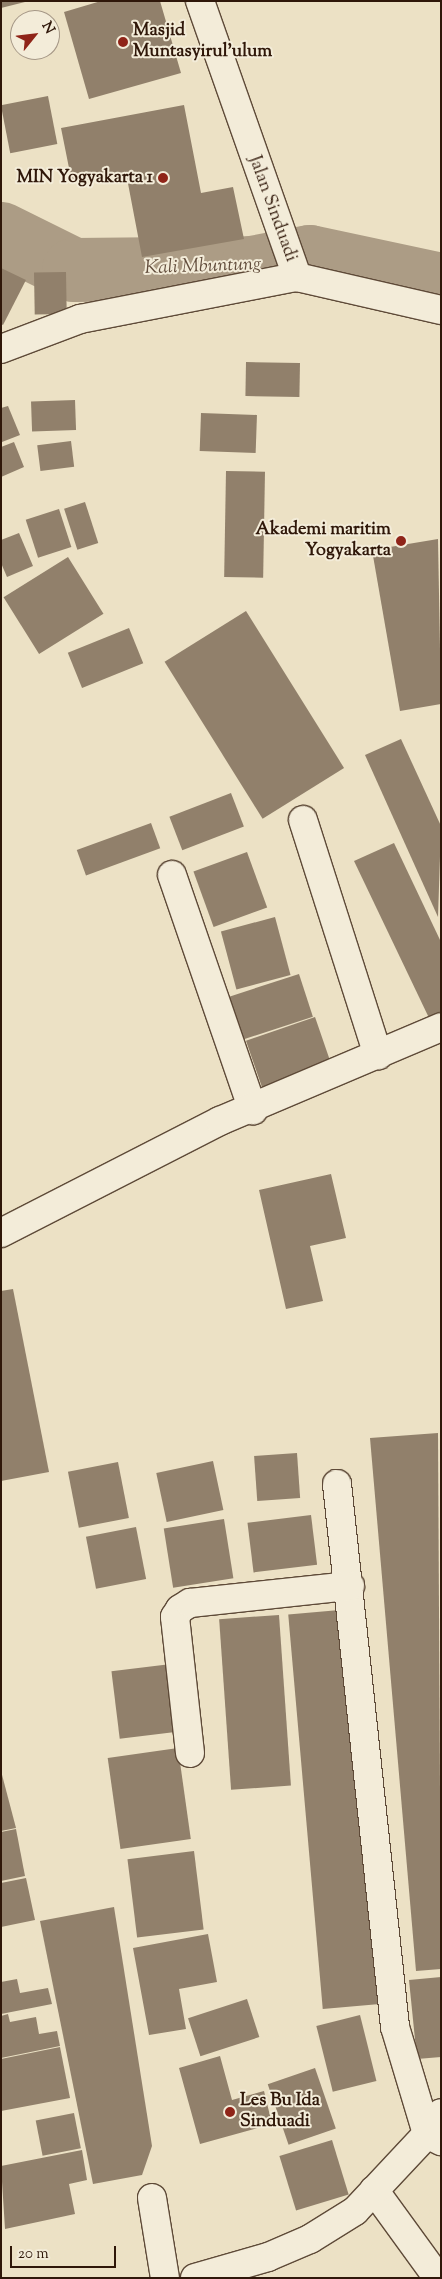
<!DOCTYPE html>
<style>
body{margin:0}
#map{position:relative;width:442px;height:2279px;overflow:hidden;background:#ece1c5;font-family:"Sorts Mill Goudy",serif}
div>[style]{position:absolute}
[style*='--x']{left:calc(var(--x)*1px);top:calc(var(--y)*1px);width:calc(var(--w)*1px);rotate:calc(var(--a)*1deg)}
.river>*{height:64px;margin:-32px;padding:0 32px;transform-origin:32px;border-radius:32px;background:#ac9c85}
.building>*{inset:0;background:#91806b;transform-origin:0 0}
.roads{filter:drop-shadow(1px 0 #5e4a38) drop-shadow(-1px 0 #5e4a38) drop-shadow(0 1px #5e4a38) drop-shadow(0 -1px #5e4a38)}
.minor>*{height:28px;margin:-14px;padding:0 14px;transform-origin:14px;border-radius:14px;background:#f3ecd9}
.dots>*{width:14px;height:14px;translate:-50% -50%;box-sizing:border-box;border:2px solid #f3ecd9;border-radius:50%}
span{translate:-50% -50%;white-space:nowrap;text-align:center;line-height:1.15;-webkit-text-stroke:4px #f3ecd9;paint-order:stroke}
.poi-label{font-size:18px;color:#2f1709;font-weight:700}
.left{translate:0 -50%;text-align:left}
.right{translate:-100% -50%;text-align:right}
.street-label{font-size:18px;color:#2f1709}
.water-label{font-size:19px;color:#614c3b;font-style:italic}
.frame{position:absolute;inset:0;border:2px solid #2f1709;pointer-events:none}
.north{position:absolute;left:10px;top:10px;width:50px;height:50px;box-sizing:border-box;background:#f3ecd9;border:1px solid #a59786;border-radius:50%;rotate:61deg;font-size:14px;font-weight:700;line-height:20px;text-align:center;color:#2f1709}
.north::after{content:'';display:block;margin:auto;width:18px;height:22px;background:#8f2418;clip-path:polygon(50% 0,100% 100%,50% 72%,0 100%)}
.scale{position:absolute;left:10px;top:2246px;width:106px;height:22px;box-sizing:border-box;border:2px solid #2f1709;border-top:0;padding-left:6px;font-size:15px;line-height:18px;white-space:nowrap;color:#2f1709;-webkit-text-stroke:4px #f3ecd9;paint-order:stroke}
</style>
<div id="map">
<div class="river">
<i style="--x:1;--y:234;--w:81;--a:26.3"></i>
<i style="--x:74;--y:270;--w:178;--a:-0.6"></i>
<i style="--x:252;--y:268;--w:59;--a:-10.7"></i>
<i style="--x:310;--y:257;--w:134;--a:12.1"></i>
</div>
<div class="building">
<i style="clip-path:polygon(1px 1px,25px 1px,25px 2px,1px 8px)"></i>
<i style="clip-path:polygon(101px 1px,160px 1px,181px 73px,89px 99px,64px 12px)"></i>
<i style="left:48px;top:96px;width:49px;height:48px;rotate:79deg"></i>
<i style="clip-path:polygon(184px 105px,201px 193px,233px 187px,244px 239px,142px 257px,126px 173px,72px 183px,61px 128px)"></i>
<i style="clip-path:polygon(1px 268px,26px 280px,3px 325px,1px 324px)"></i>
<i style="left:66px;top:272px;width:42px;height:32px;rotate:89deg"></i>
<i style="left:246px;top:362px;width:54px;height:34px;rotate:1deg"></i>
<i style="left:75px;top:400px;width:30px;height:44px;rotate:88deg"></i>
<i style="clip-path:polygon(8px 406px,20px 435px,2px 442px,1px 408px)"></i>
<i style="left:201px;top:413px;width:56px;height:38px;rotate:2deg"></i>
<i style="left:71px;top:441px;width:26px;height:34px;rotate:83deg"></i>
<i style="clip-path:polygon(14px 442px,24px 467px,1px 477px,1px 447px)"></i>
<i style="left:226px;top:471px;width:39px;height:106px;rotate:1deg"></i>
<i style="left:85px;top:502px;width:43px;height:22px;rotate:72deg"></i>
<i style="left:59px;top:509px;width:40px;height:35px;rotate:72deg"></i>
<i style="clip-path:polygon(19px 533px,33px 566px,7px 577px,1px 563px,1px 540px)"></i>
<i style="clip-path:polygon(438px 539px,441px 704px,400px 711px,372px 550px)"></i>
<i style="left:68px;top:557px;width:67px;height:76px;rotate:58deg"></i>
<i style="left:246px;top:611px;width:185px;height:96px;rotate:58deg"></i>
<i style="left:129px;top:628px;width:38px;height:66px;rotate:68deg"></i>
<i style="clip-path:polygon(401px 739px,441px 826px,438px 917px,365px 755px)"></i>
<i style="left:231px;top:793px;width:36px;height:66px;rotate:69deg"></i>
<i style="left:151px;top:823px;width:27px;height:79px;rotate:70deg"></i>
<i style="clip-path:polygon(394px 843px,441px 942px,441px 1015px,430px 1020px,354px 861px)"></i>
<i style="left:247px;top:852px;width:59px;height:57px;rotate:70deg"></i>
<i style="left:275px;top:917px;width:60px;height:56px;rotate:75deg"></i>
<i style="left:299px;top:974px;width:45px;height:75px;rotate:72deg"></i>
<i style="left:315px;top:1017px;width:59px;height:73px;rotate:71deg"></i>
<i style="clip-path:polygon(331px 1174px,346px 1238px,310px 1246px,323px 1301px,286px 1309px,259px 1190px)"></i>
<i style="clip-path:polygon(13px 1289px,49px 1472px,1px 1481px,1px 1291px)"></i>
<i style="clip-path:polygon(438px 1433px,441px 1969px,416px 1971px,370px 1438px)"></i>
<i style="left:297px;top:1453px;width:45px;height:43px;rotate:86deg"></i>
<i style="left:213px;top:1461px;width:50px;height:58px;rotate:78deg"></i>
<i style="left:118px;top:1462px;width:57px;height:51px;rotate:79deg"></i>
<i style="left:311px;top:1515px;width:50px;height:64px;rotate:83deg"></i>
<i style="left:224px;top:1519px;width:60px;height:61px;rotate:81deg"></i>
<i style="left:136px;top:1527px;width:53px;height:51px;rotate:79deg"></i>
<i style="left:351px;top:1609px;width:396px;height:63px;rotate:85deg"></i>
<i style="left:279px;top:1615px;width:171px;height:60px;rotate:86deg"></i>
<i style="left:171px;top:1664px;width:68px;height:60px;rotate:83deg"></i>
<i style="left:178px;top:1748px;width:92px;height:71px;rotate:82deg"></i>
<i style="clip-path:polygon(1px 1771px,16px 1828px,1px 1831px)"></i>
<i style="clip-path:polygon(16px 1829px,25px 1876px,1px 1881px,1px 1832px)"></i>
<i style="left:194px;top:1851px;width:79px;height:67px;rotate:83deg"></i>
<i style="clip-path:polygon(26px 1878px,35px 1920px,1px 1927px,1px 1883px)"></i>
<i style="clip-path:polygon(114px 1907px,152px 2146px,142px 2175px,93px 2184px,40px 1921px)"></i>
<i style="clip-path:polygon(208px 1934px,217px 1982px,179px 1989px,186px 2029px,149px 2035px,133px 1948px)"></i>
<i style="clip-path:polygon(441px 1977px,441px 2057px,417px 2059px,409px 1980px)"></i>
<i style="clip-path:polygon(17px 1979px,20px 1993px,48px 1988px,52px 2004px,1px 2014px,1px 1982px)"></i>
<i style="left:247px;top:1999px;width:40px;height:62px;rotate:72deg"></i>
<i style="clip-path:polygon(8px 2014px,10px 2022px,36px 2017px,39px 2034px,57px 2031px,60px 2046px,1px 2058px,1px 2016px)"></i>
<i style="left:360px;top:2015px;width:68px;height:45px;rotate:76deg"></i>
<i style="clip-path:polygon(60px 2047px,70px 2098px,1px 2111px,1px 2059px)"></i>
<i style="clip-path:polygon(220px 2056px,232px 2100px,264px 2091px,272px 2124px,200px 2144px,179px 2068px)"></i>
<i style="left:315px;top:2068px;width:64px;height:50px;rotate:71deg"></i>
<i style="left:74px;top:2113px;width:36px;height:39px;rotate:79deg"></i>
<i style="left:332px;top:2140px;width:57px;height:55px;rotate:73deg"></i>
<i style="clip-path:polygon(82px 2150px,87px 2180px,69px 2184px,75px 2214px,5px 2229px,1px 2166px)"></i>
</div>
<div class="roads">
<div class="minor">
<i style="--x:200;--y:1;--w:293;--a:70.6"></i>
<i style="--x:297;--y:277;--w:148;--a:12.9"></i>
<i style="--x:1;--y:349;--w:85;--a:-20.8"></i>
<i style="--x:80;--y:319;--w:221;--a:-11"></i>
<i style="--x:303;--y:820;--w:247;--a:72.3"></i>
<i style="--x:172;--y:875;--w:249;--a:71"></i>
<i style="--x:1;--y:1233;--w:246;--a:-27.1"></i>
<i style="--x:220;--y:1121;--w:240;--a:-23"></i>
<i style="--x:337;--y:1484;--w:546;--a:83.9"></i>
<i style="--x:395;--y:2027;--w:112;--a:73.3"></i>
<i style="--x:427;--y:2134;--w:16;--a:27"></i>
<i style="--x:190;--y:1753;--w:137;--a:-96.3"></i>
<i style="--x:175;--y:1617;--w:9;--a:-58"></i>
<i style="--x:180;--y:1609;--w:12;--a:-31"></i>
<i style="--x:190;--y:1603;--w:161;--a:-6.1"></i>
<i style="--x:374;--y:2190;--w:109;--a:54"></i>
<i style="--x:152;--y:2198;--w:81;--a:80.8"></i>
<i style="--x:195;--y:2278;--w:76;--a:-16"></i>
<i style="--x:268;--y:2257;--w:46;--a:-23.2"></i>
<i style="--x:310;--y:2239;--w:53;--a:-31.9"></i>
<i style="--x:355;--y:2211;--w:105;--a:-46.9"></i>
<i style="--x:427;--y:2134;--w:25;--a:-56"></i>
</div>
</div>
<div class="dots">
<i style="left:123px;top:42px;background:#8f2418"></i>
<i style="left:163px;top:178px;background:#8f2418"></i>
<i style="left:401px;top:541px;background:#8f2418"></i>
<i style="left:230px;top:2112px;background:#8f2418"></i>
</div>
<div class="poi-label">
<span class="left" style="left:133px;top:42px">Masjid<br>Muntasyirul'ulum</span>
<span class="right" style="left:153px;top:178px">MIN Yogyakarta 1</span>
<span class="right" style="left:391px;top:541px">Akademi maritim<br>Yogyakarta</span>
<span class="left" style="left:240px;top:2112px">Les Bu Ida<br>Sinduadi</span>
</div>
<div class="street-label">
<span style="left:272px;top:209px;rotate:70deg">Jalan Sinduadi</span>
</div>
<div class="water-label">
<span style="left:203px;top:267px;rotate:-2deg">Kali Mbuntung</span>
</div>
<div class="frame"></div>
<div class="north">N</div>
<div class="scale">20 m</div>
</div>
